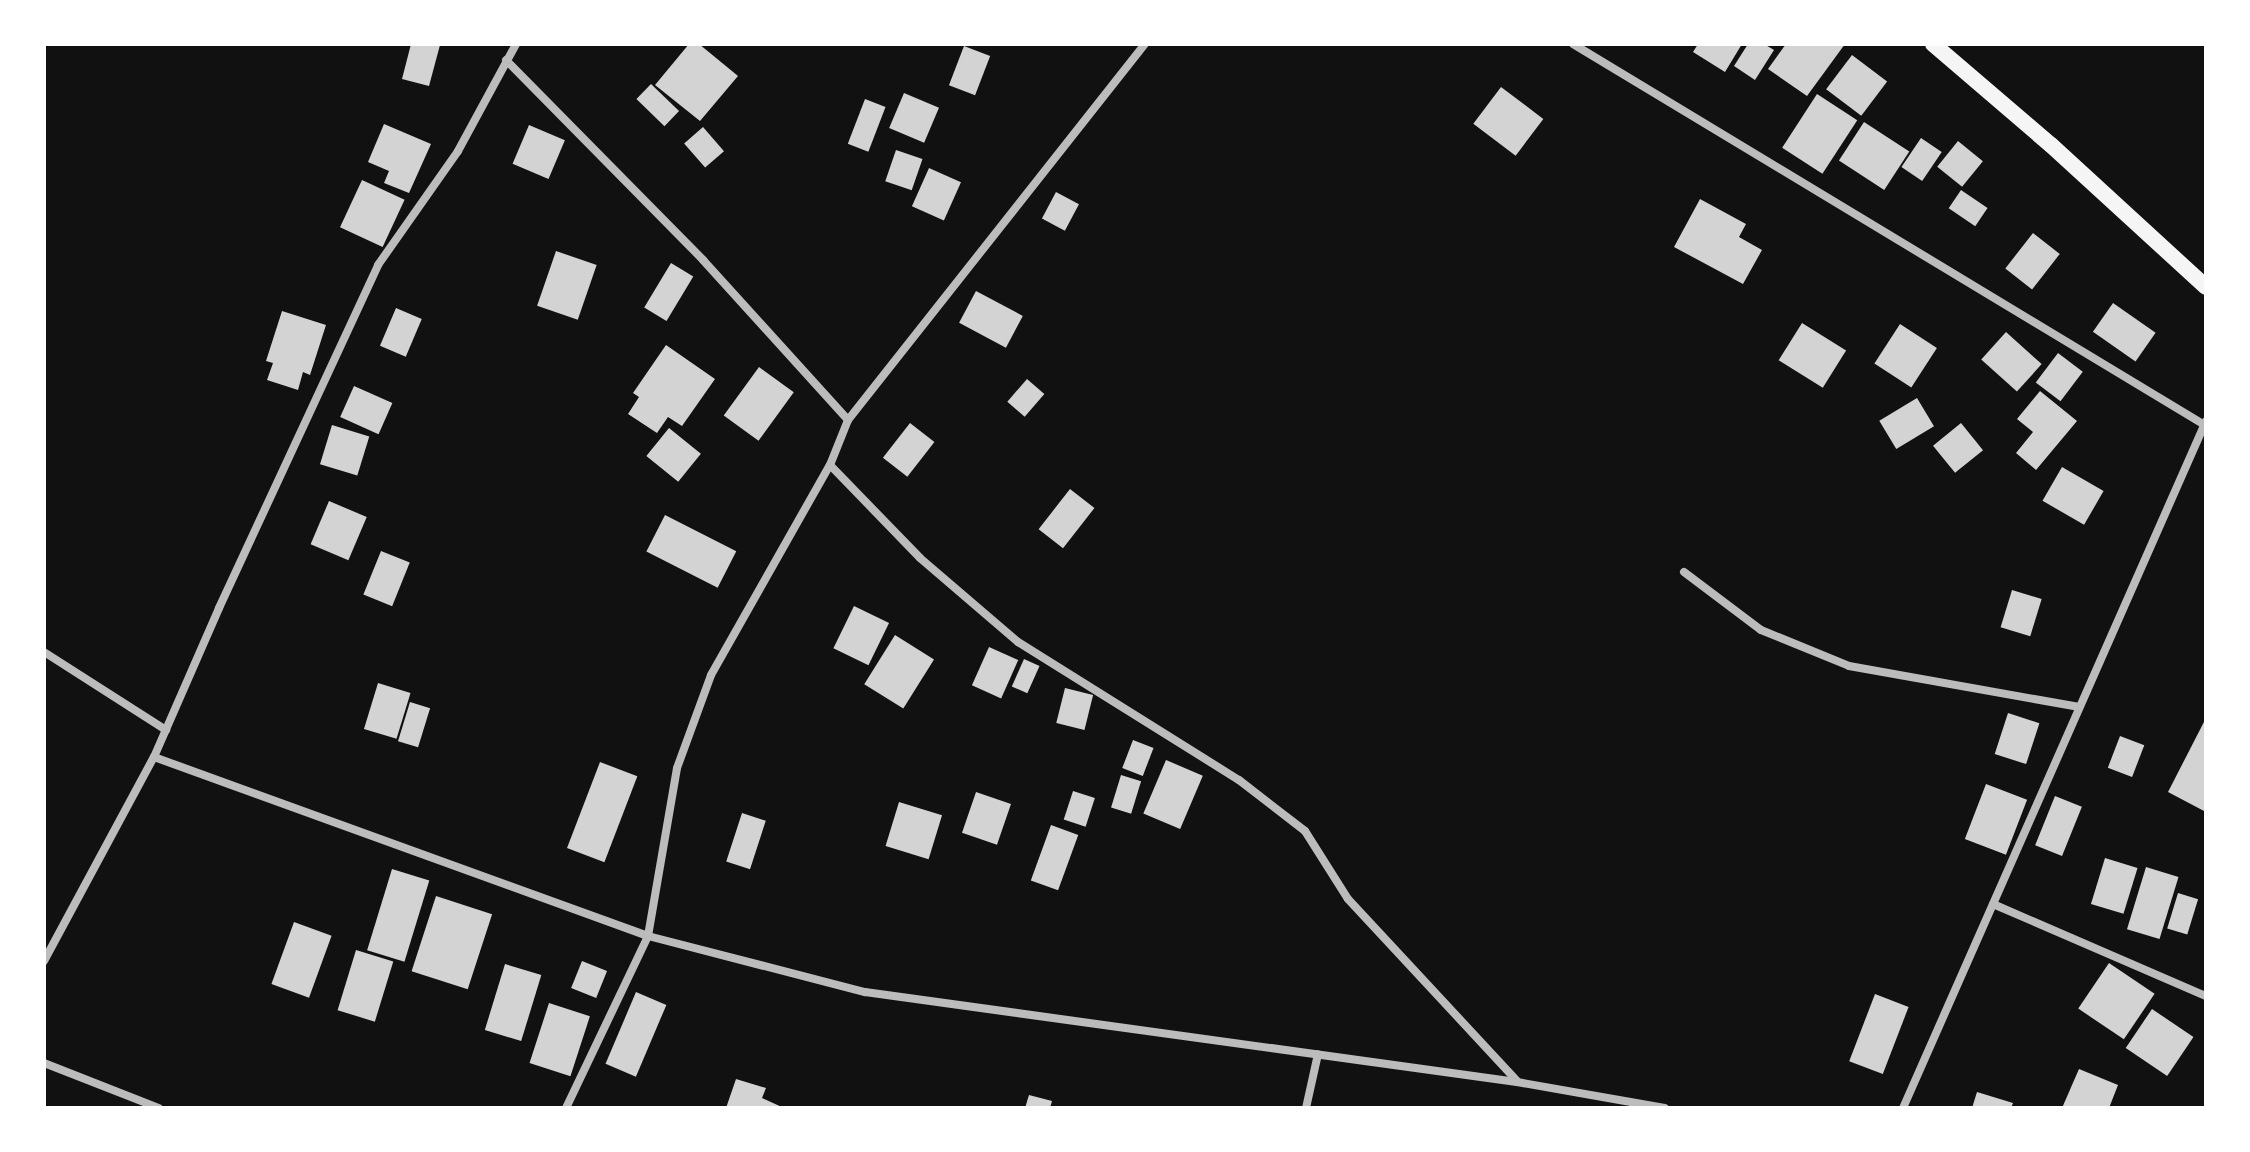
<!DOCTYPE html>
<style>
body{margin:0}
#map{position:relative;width:2250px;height:1152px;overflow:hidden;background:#111;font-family:"Libre Baskerville",serif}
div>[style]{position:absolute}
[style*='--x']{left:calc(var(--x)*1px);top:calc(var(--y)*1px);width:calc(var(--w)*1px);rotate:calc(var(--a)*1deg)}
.building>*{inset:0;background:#d3d3d3;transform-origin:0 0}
.minor>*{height:8px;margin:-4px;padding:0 4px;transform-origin:4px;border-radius:4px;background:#bcbcbc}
.secondary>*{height:16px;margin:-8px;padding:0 8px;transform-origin:8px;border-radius:8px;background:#f5f5f5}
span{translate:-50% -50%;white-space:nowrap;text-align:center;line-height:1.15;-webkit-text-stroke:8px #fff;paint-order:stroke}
.frame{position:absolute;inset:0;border:46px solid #fff;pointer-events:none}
</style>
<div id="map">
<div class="building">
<i style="clip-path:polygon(411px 44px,440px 45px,429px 86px,402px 79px)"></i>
<i style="clip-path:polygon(689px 44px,699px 44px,738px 76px,700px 121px,655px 85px)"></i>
<i style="clip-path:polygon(1698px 44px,1742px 44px,1725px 72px,1693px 52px)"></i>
<i style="clip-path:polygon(1748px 44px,1764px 44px,1774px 50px,1755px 80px,1734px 66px)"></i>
<i style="clip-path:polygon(1786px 44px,1845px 44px,1807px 96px,1768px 69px)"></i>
<i style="left:964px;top:46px;width:28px;height:42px;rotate:21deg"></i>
<i style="left:1852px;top:55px;width:44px;height:43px;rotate:37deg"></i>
<i style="left:651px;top:84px;width:39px;height:21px;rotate:44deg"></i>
<i style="left:1501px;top:87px;width:53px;height:46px;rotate:37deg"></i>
<i style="left:904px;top:93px;width:38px;height:38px;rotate:23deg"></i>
<i style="left:1817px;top:94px;width:48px;height:64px;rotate:33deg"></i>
<i style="left:865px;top:99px;width:22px;height:48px;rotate:21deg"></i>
<i style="left:1864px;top:122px;width:54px;height:46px;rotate:33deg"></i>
<i style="clip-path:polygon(384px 124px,431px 144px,409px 193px,384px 183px,389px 171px,368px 162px)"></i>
<i style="left:529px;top:125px;width:39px;height:42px;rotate:23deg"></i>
<i style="left:703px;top:127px;width:32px;height:25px;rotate:49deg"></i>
<i style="left:1921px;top:138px;width:25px;height:35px;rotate:34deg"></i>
<i style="left:1958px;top:141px;width:32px;height:33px;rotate:39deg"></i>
<i style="left:896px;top:150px;width:28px;height:33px;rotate:19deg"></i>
<i style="left:929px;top:168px;width:35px;height:42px;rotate:24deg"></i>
<i style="left:362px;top:180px;width:47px;height:52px;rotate:25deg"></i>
<i style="left:1961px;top:190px;width:32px;height:22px;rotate:34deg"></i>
<i style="left:1056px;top:192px;width:26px;height:30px;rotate:28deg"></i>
<i style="clip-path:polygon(1700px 199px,1746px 224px,1739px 237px,1762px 250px,1743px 284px,1674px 247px)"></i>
<i style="left:2033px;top:233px;width:34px;height:45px;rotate:38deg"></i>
<i style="left:556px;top:251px;width:43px;height:58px;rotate:19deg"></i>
<i style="left:671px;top:263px;width:26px;height:52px;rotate:31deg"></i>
<i style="left:976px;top:291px;width:53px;height:36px;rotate:28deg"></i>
<i style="left:2113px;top:303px;width:52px;height:35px;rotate:35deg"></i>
<i style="left:396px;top:308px;width:28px;height:41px;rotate:23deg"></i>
<i style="clip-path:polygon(282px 311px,326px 325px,310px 375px,303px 372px,298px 390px,267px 380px,273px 363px,266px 361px)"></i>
<i style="left:1802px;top:323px;width:52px;height:44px;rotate:32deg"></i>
<i style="left:1900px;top:324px;width:44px;height:47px;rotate:33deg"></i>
<i style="left:2006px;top:332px;width:48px;height:37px;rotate:42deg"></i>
<i style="clip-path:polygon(666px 345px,715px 379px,682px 426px,668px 417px,657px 433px,628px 414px,639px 397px,633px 393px)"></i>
<i style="left:2058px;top:353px;width:31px;height:37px;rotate:37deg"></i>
<i style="left:759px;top:367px;width:43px;height:60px;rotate:36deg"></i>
<i style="left:1027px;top:379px;width:23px;height:30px;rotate:41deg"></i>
<i style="left:354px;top:386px;width:42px;height:34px;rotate:24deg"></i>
<i style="clip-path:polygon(2040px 391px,2077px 421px,2036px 470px,2016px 453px,2033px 432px,2017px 419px)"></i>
<i style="left:1917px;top:398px;width:33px;height:44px;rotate:59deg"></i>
<i style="left:910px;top:423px;width:31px;height:44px;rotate:38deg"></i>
<i style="left:1961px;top:423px;width:35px;height:36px;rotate:51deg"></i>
<i style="left:332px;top:425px;width:39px;height:41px;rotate:17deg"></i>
<i style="left:669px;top:428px;width:41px;height:36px;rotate:39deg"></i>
<i style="left:2062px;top:467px;width:48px;height:39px;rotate:30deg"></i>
<i style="left:1070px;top:489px;width:31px;height:51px;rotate:38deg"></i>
<i style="left:329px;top:501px;width:41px;height:47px;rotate:23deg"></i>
<i style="left:665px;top:515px;width:80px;height:41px;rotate:27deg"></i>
<i style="left:381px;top:551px;width:31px;height:47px;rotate:22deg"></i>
<i style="left:2012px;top:590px;width:31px;height:39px;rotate:17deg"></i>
<i style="left:854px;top:606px;width:39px;height:47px;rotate:26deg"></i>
<i style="left:895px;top:635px;width:46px;height:58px;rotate:32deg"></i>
<i style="left:989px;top:647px;width:32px;height:42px;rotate:24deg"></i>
<i style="left:1024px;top:659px;width:17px;height:30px;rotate:24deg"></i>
<i style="left:378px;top:683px;width:34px;height:48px;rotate:17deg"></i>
<i style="left:1065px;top:688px;width:29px;height:36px;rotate:14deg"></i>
<i style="left:410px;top:702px;width:21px;height:41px;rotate:17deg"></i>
<i style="left:2008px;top:713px;width:33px;height:43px;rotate:18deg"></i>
<i style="clip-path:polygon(2206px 718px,2206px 808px,2204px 811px,2168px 792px)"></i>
<i style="left:2120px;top:736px;width:26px;height:34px;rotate:21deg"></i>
<i style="left:1133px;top:740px;width:22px;height:30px;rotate:21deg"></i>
<i style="left:1166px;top:760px;width:40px;height:58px;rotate:23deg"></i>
<i style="left:600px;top:762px;width:40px;height:92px;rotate:21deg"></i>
<i style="left:1121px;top:775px;width:21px;height:34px;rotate:17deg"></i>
<i style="left:1986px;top:784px;width:44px;height:59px;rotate:21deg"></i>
<i style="left:1073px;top:791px;width:23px;height:30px;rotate:18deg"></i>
<i style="left:976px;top:792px;width:37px;height:43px;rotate:19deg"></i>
<i style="left:2055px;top:796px;width:29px;height:53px;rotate:22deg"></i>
<i style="left:899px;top:802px;width:45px;height:46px;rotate:17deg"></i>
<i style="left:742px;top:813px;width:25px;height:51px;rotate:18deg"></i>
<i style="left:1051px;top:825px;width:29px;height:59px;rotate:20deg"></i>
<i style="left:2105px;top:858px;width:34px;height:48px;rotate:17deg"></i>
<i style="left:2146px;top:867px;width:34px;height:65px;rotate:17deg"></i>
<i style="left:392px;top:869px;width:39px;height:85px;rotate:17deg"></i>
<i style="left:2178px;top:893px;width:21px;height:37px;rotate:17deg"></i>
<i style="left:436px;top:896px;width:59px;height:79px;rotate:18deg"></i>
<i style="left:294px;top:922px;width:40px;height:66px;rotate:20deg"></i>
<i style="left:356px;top:950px;width:39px;height:63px;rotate:17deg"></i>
<i style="left:582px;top:961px;width:27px;height:29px;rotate:22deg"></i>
<i style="left:2109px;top:963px;width:55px;height:55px;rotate:34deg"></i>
<i style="left:505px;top:964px;width:38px;height:69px;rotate:17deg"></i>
<i style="left:636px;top:992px;width:33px;height:78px;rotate:23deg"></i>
<i style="left:1875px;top:994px;width:36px;height:72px;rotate:21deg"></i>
<i style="left:549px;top:1003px;width:43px;height:63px;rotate:18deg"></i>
<i style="left:2152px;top:1009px;width:50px;height:47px;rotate:34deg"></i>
<i style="clip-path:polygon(2079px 1069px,2118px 1085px,2109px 1108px,2062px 1108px)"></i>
<i style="clip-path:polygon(736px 1079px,766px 1088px,762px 1098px,784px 1108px,726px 1108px)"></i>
<i style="clip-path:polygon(1977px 1092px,2013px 1103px,2011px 1108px,1972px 1108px)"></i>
<i style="clip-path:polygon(1029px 1095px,1052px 1101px,1050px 1108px,1025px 1108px)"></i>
</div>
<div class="minor">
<i style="--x:1573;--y:44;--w:736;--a:31.1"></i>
<i style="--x:506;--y:60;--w:281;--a:45.4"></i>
<i style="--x:703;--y:260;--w:216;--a:47.8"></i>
<i style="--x:830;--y:465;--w:129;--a:45.9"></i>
<i style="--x:920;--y:558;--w:129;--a:40.6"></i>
<i style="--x:1018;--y:642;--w:261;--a:32"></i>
<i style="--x:1239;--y:780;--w:83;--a:37.7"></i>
<i style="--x:1305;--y:831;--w:80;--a:57.7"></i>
<i style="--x:1348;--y:899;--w:248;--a:47.1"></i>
<i style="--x:1684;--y:572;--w:96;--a:37"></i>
<i style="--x:1761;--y:630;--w:95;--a:22.2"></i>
<i style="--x:1849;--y:666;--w:234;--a:10.1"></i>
<i style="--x:44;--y:652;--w:145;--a:32.6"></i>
<i style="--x:154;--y:757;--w:525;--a:19.92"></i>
<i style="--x:648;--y:936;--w:224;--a:14.5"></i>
<i style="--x:865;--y:992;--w:658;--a:7.86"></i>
<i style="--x:1517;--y:1082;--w:150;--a:10"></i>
<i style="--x:1993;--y:904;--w:232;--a:23.4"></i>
<i style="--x:44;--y:961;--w:232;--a:-61.7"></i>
<i style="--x:154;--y:757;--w:163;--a:-66.4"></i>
<i style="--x:219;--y:608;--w:378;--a:-65.1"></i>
<i style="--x:378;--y:265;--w:139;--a:-54.9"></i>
<i style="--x:458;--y:151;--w:122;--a:-61.5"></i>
<i style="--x:44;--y:1063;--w:123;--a:21.4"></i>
<i style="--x:566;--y:1108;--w:191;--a:-64.5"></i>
<i style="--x:648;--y:936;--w:170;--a:-80.2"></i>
<i style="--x:677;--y:768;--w:99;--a:-69.9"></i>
<i style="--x:711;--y:675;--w:241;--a:-60.5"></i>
<i style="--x:830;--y:465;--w:48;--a:-68.2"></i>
<i style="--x:848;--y:420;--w:479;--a:-51.7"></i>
<i style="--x:1306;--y:1108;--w:55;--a:-77.5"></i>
<i style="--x:1903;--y:1108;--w:751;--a:-66.2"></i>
</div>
<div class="secondary">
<i style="--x:1933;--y:44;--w:155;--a:40.6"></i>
<i style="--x:2051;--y:145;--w:210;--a:42.5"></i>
</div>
<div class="frame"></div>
</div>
